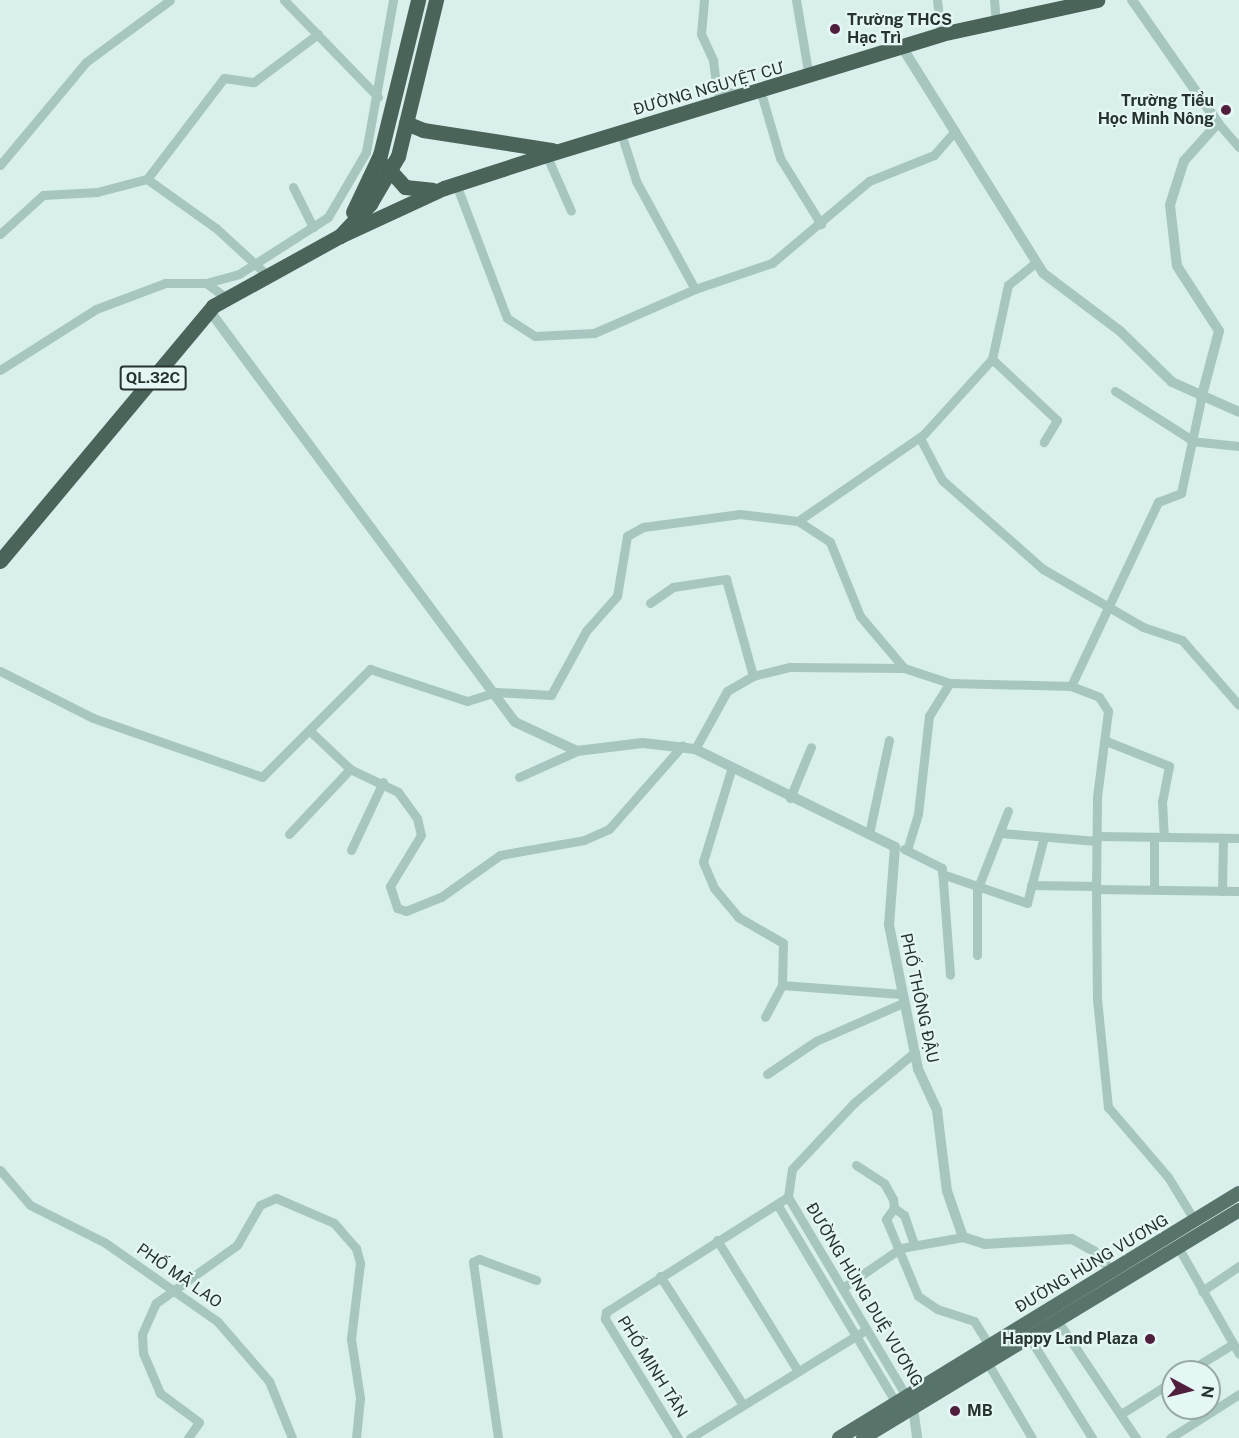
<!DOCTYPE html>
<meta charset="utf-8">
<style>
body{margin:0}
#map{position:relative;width:1239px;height:1438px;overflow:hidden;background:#d9efec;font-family:"Public Sans",sans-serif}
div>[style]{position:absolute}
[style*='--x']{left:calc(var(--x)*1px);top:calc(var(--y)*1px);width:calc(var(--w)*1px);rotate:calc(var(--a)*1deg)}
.minor>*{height:9px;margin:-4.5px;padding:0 4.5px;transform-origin:4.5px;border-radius:4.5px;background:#a6c6bf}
.tertiary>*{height:10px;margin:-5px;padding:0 5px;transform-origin:5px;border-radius:5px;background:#a6c6bf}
.primary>*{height:14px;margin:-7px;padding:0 7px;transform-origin:7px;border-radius:7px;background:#58746a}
.trunk>*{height:15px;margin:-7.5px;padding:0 7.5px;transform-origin:7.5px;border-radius:7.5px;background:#4b645a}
.dots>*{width:16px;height:16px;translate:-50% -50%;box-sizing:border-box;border:3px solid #e5f7f5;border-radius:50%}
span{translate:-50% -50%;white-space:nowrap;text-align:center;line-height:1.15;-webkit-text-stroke:4.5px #e5f7f5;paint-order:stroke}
.shield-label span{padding:2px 4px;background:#e5f7f5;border:2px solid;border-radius:4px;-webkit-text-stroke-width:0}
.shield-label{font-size:15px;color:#26332e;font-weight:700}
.poi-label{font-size:16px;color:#26332e;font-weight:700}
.left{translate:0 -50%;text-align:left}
.right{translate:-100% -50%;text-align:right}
.street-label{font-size:16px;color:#26332e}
.north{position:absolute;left:1161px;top:1360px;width:60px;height:60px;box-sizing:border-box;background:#e5f7f5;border:2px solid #99a9a5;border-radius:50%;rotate:97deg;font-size:16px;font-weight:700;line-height:24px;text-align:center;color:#26332e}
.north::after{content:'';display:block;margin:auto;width:21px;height:27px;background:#511f3e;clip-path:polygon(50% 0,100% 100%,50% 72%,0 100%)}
</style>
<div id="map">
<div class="minor">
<i style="--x:284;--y:0;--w:135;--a:45.9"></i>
<i style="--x:704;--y:0;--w:34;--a:95"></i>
<i style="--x:701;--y:34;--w:29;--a:65"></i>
<i style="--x:713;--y:60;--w:32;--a:83"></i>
<i style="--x:717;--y:92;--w:44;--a:1.3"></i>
<i style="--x:761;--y:93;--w:68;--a:73.7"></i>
<i style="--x:780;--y:158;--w:78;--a:58.2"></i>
<i style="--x:796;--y:0;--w:78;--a:80.4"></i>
<i style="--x:937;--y:0;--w:34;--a:83"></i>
<i style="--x:994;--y:0;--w:21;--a:85"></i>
<i style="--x:1218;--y:123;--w:32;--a:49"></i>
<i style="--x:621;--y:133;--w:50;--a:72.6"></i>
<i style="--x:636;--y:181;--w:123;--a:61.4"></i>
<i style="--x:545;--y:152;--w:64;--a:66.2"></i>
<i style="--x:0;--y:165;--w:134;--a:-50.1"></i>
<i style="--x:86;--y:62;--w:104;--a:-36.4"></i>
<i style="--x:147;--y:179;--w:86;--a:35.5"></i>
<i style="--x:217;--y:229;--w:67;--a:42.6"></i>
<i style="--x:456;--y:184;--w:143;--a:69.2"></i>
<i style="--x:507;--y:318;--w:33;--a:33"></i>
<i style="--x:535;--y:336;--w:59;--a:-2.9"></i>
<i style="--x:594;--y:333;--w:110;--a:-23.5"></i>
<i style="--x:695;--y:289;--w:81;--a:-18.7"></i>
<i style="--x:772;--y:263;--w:127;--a:-40.2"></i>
<i style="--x:869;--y:181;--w:70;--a:-21.8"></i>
<i style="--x:934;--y:155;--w:32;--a:-49"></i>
<i style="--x:293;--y:187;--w:45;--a:63.4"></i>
<i style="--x:0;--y:234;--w:58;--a:-42.2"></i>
<i style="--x:43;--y:195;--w:54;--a:-3.2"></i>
<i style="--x:97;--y:192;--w:52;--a:-14.6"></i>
<i style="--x:147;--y:179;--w:127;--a:-52.7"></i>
<i style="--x:224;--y:78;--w:30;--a:8"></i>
<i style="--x:254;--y:82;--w:80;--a:-36.9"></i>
<i style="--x:206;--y:283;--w:24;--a:36"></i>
<i style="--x:992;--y:359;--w:89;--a:43.2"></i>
<i style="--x:1057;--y:420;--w:26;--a:121"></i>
<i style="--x:0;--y:370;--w:114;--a:-32.4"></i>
<i style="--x:96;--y:309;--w:74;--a:-20.6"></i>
<i style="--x:165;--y:283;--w:41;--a:0"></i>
<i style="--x:206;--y:283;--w:34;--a:-15"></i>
<i style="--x:239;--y:274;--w:106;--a:-32.6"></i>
<i style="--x:328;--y:217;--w:75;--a:-59.7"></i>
<i style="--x:366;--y:152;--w:154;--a:-79.9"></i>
<i style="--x:1115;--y:391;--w:91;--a:32.5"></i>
<i style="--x:920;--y:438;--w:47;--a:62.4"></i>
<i style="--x:942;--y:480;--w:135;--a:41.4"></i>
<i style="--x:1043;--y:569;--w:116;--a:30.1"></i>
<i style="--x:1143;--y:627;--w:41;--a:18.4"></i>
<i style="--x:1182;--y:640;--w:86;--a:48.8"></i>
<i style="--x:1191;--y:441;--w:48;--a:5.9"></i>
<i style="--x:798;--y:521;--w:153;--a:-34.6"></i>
<i style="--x:924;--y:434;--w:101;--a:-47.8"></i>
<i style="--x:992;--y:359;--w:76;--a:-77.8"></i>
<i style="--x:1008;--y:285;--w:36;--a:-39"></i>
<i style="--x:650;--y:603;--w:28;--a:-35"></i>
<i style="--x:673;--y:587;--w:54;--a:-8.6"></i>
<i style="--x:726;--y:579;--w:101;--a:74.4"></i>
<i style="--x:0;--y:671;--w:104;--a:26.8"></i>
<i style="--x:93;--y:718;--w:179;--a:19.2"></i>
<i style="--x:262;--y:777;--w:153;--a:-45"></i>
<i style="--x:370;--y:669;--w:102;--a:18.3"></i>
<i style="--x:467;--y:701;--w:30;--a:-17"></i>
<i style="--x:496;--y:692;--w:55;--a:3.1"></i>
<i style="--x:551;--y:695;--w:73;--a:-61.3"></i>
<i style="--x:586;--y:631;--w:47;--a:-48.5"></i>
<i style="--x:617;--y:596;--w:61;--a:-80.5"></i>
<i style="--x:627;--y:536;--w:18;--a:-29"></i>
<i style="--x:643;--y:527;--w:98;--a:-7.6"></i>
<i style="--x:740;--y:514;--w:58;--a:6.9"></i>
<i style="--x:798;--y:521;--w:38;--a:33"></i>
<i style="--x:830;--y:542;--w:80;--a:67.9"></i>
<i style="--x:860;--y:616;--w:68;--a:49.8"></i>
<i style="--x:1071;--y:686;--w:204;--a:-64.7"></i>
<i style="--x:1158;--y:502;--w:25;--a:-21"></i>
<i style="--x:1181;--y:493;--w:96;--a:-78"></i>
<i style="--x:310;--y:731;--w:55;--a:43.5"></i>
<i style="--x:350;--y:769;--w:53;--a:25.6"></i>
<i style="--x:398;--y:792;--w:32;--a:54"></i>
<i style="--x:417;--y:818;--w:17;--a:77"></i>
<i style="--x:421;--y:835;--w:60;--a:121.3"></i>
<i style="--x:390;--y:886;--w:23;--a:72"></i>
<i style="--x:397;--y:908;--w:9;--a:18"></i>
<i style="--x:406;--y:911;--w:38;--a:-22"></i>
<i style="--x:441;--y:897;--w:72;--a:-35.4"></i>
<i style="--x:500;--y:855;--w:85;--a:-10.1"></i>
<i style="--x:584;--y:840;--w:27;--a:-24"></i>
<i style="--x:609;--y:829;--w:111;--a:-48.7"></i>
<i style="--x:1106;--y:741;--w:68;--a:21.6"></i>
<i style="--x:1169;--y:766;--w:36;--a:101"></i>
<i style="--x:1162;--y:801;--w:36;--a:87"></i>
<i style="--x:695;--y:749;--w:66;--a:-61.1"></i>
<i style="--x:727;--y:691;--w:30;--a:-30"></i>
<i style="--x:753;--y:676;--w:38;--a:-14"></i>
<i style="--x:790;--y:667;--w:114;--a:0.5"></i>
<i style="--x:904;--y:668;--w:48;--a:18.1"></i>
<i style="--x:950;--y:683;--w:121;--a:1.4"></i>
<i style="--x:1071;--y:686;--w:30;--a:21"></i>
<i style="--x:1099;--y:697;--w:17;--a:57"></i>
<i style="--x:1108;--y:711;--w:87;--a:97.3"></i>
<i style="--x:1097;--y:797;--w:92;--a:90.6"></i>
<i style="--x:1096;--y:889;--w:110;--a:89.5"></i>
<i style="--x:1097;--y:999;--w:109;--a:84.2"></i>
<i style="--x:1108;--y:1107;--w:92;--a:49.4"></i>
<i style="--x:1168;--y:1177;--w:52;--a:58.5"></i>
<i style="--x:732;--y:767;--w:99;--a:107"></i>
<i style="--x:703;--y:862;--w:28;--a:67"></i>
<i style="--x:714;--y:888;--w:38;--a:50"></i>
<i style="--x:738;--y:917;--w:52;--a:30"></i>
<i style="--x:783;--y:943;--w:42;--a:91.4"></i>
<i style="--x:782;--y:985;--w:36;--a:118"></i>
<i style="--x:519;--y:777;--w:64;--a:-24.1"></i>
<i style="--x:790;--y:798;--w:55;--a:-67.6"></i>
<i style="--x:1001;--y:833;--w:96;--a:4.8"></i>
<i style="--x:289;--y:834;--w:89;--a:-46.8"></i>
<i style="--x:869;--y:834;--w:96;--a:-78"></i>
<i style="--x:1097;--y:836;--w:142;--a:0.8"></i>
<i style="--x:1154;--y:837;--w:52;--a:90"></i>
<i style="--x:904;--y:849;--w:42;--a:26.6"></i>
<i style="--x:942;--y:868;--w:107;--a:85.7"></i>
<i style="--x:351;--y:850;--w:75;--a:-64.8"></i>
<i style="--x:907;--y:850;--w:38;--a:-73"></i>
<i style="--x:918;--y:814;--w:99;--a:-83.6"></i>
<i style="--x:929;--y:716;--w:39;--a:-58"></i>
<i style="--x:942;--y:874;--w:90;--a:18.8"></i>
<i style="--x:1027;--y:903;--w:68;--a:-75.6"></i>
<i style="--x:1031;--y:885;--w:65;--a:0.9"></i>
<i style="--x:1096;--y:889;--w:143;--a:0.8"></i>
<i style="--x:1222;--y:891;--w:53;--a:-88.9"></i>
<i style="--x:977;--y:955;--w:65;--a:-90"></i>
<i style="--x:977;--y:890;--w:85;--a:-68.6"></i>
<i style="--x:782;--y:985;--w:119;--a:4.3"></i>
<i style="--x:767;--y:1074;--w:59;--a:-34"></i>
<i style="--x:816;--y:1041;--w:95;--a:-23.6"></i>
<i style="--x:856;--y:1165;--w:33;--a:33"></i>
<i style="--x:884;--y:1183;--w:18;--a:61"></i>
<i style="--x:893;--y:1199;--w:9;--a:84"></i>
<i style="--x:894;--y:1208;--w:14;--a:126"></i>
<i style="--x:886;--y:1219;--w:83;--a:67.4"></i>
<i style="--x:918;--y:1296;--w:23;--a:34"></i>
<i style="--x:937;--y:1309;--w:39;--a:18"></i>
<i style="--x:974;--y:1321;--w:28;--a:58"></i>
<i style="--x:0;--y:1170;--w:46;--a:49.4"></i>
<i style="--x:30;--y:1205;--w:83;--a:26.6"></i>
<i style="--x:104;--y:1242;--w:138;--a:35"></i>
<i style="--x:217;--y:1321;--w:79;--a:49.1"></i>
<i style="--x:269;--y:1381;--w:61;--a:68"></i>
<i style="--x:788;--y:1197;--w:237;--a:59.3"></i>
<i style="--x:788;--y:1197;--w:28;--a:-82"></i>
<i style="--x:792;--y:1169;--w:92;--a:-46.8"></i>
<i style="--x:855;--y:1102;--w:78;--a:-39.8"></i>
<i style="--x:777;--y:1204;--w:238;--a:59.1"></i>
<i style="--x:894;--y:1208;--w:12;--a:35"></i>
<i style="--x:904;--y:1215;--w:31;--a:71"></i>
<i style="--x:717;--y:1240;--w:154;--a:58.3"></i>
<i style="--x:1178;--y:1247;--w:123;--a:60.3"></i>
<i style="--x:660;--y:1276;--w:153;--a:57.2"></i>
<i style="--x:844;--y:1287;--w:69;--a:-34.4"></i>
<i style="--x:901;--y:1248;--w:63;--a:-10.1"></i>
<i style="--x:1202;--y:1291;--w:45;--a:-34"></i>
<i style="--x:1057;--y:1320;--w:142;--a:56.2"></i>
<i style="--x:1029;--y:1337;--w:119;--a:58"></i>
<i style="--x:987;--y:1362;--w:88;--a:59.4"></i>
<i style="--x:1187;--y:1372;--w:54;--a:-31.3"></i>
<i style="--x:1121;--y:1414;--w:62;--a:-32.4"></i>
<i style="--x:188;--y:1438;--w:19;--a:-55"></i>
<i style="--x:199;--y:1422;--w:49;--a:-143.4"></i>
<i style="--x:160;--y:1393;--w:43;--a:-113"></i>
<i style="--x:143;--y:1353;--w:19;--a:-93"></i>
<i style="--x:142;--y:1334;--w:34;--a:-66"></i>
<i style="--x:156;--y:1303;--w:100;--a:-35.6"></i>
<i style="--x:237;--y:1245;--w:46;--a:-60.1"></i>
<i style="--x:260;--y:1205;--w:17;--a:-24"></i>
<i style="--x:276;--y:1198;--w:63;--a:23.3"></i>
<i style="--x:334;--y:1223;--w:33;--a:49"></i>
<i style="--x:356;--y:1248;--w:16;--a:75"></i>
<i style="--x:360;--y:1263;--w:77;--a:96.8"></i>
<i style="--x:351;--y:1339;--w:60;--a:81.3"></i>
<i style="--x:360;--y:1398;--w:40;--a:95.7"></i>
<i style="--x:498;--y:1438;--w:178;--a:-98.1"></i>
<i style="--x:473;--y:1262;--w:7;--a:-27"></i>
<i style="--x:479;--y:1259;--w:61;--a:20.2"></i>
<i style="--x:678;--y:1438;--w:140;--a:-121.5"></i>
<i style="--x:605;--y:1319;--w:7;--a:-82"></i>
<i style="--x:606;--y:1312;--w:215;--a:-32.3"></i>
<i style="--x:690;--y:1438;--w:202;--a:-31.6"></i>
<i style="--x:1170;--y:1438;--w:82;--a:-32.5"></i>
</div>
<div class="tertiary">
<i style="--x:1132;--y:0;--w:150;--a:55"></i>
<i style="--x:1218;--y:123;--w:51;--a:131.8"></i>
<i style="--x:1184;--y:161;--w:46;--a:107.7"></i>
<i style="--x:1170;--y:205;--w:61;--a:83.5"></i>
<i style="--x:1177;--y:266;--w:77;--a:57.1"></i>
<i style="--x:1219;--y:331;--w:70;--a:104.8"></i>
<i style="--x:902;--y:47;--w:266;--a:58"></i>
<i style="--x:1043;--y:273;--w:96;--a:37"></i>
<i style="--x:1120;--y:331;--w:73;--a:44.4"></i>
<i style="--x:1172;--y:382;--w:73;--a:24.1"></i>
<i style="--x:209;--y:310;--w:513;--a:53.4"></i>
<i style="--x:515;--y:722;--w:68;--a:25.1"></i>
<i style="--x:577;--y:751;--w:66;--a:-6.9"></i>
<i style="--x:643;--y:743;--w:52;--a:6.6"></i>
<i style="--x:695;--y:749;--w:223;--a:26.1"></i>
<i style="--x:895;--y:847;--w:78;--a:94.4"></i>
<i style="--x:889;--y:925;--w:147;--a:78.6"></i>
<i style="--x:918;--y:1069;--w:45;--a:65.1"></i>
<i style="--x:937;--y:1110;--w:82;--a:83"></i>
<i style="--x:947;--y:1191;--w:49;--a:70.8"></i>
<i style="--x:963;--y:1237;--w:23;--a:18"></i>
<i style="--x:985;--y:1244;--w:87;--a:-3.3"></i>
<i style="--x:1072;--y:1239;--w:25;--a:29"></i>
<i style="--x:1094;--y:1251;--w:27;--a:48"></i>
<i style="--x:913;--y:1408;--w:30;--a:82"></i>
</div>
<div class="primary">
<i style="--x:839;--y:1438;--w:469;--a:-31.5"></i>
<i style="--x:863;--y:1438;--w:440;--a:-31.2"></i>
</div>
<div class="trunk">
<i style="--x:406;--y:123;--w:18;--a:22"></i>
<i style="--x:423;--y:130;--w:131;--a:8.8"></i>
<i style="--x:386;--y:166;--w:28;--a:48"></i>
<i style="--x:405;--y:187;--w:27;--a:6"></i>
<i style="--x:353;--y:212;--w:63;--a:-64.7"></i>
<i style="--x:380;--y:155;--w:160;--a:-76.2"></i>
<i style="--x:340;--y:236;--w:115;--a:-24.8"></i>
<i style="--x:444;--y:188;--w:107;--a:-17.9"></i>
<i style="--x:546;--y:155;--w:413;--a:-17"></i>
<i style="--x:941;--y:34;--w:160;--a:-12.3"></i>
<i style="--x:0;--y:561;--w:332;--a:-50.1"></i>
<i style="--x:213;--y:306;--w:145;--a:-28.9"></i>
<i style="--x:340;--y:236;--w:44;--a:-46.8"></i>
<i style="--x:370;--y:204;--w:56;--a:-59.7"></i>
<i style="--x:398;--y:156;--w:161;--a:-76.3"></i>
</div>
<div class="dots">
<i style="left:835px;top:29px;background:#511f3e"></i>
<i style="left:1226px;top:110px;background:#511f3e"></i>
<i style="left:1150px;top:1339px;background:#511f3e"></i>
<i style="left:955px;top:1411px;background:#511f3e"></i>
</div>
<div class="shield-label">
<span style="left:153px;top:378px">QL.32C</span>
</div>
<div class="poi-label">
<span class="left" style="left:847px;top:29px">Trường THCS<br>Hạc Trì</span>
<span class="right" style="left:1214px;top:110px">Trường Tiểu<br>Học Minh Nông</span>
<span class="right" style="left:1138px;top:1339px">Happy Land Plaza</span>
<span class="left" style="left:967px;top:1411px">MB</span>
</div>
<div class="street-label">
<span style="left:709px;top:89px;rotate:-16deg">ĐƯỜNG NGUYỆT CƯ</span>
<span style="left:919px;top:998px;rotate:78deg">PHỐ THÔNG ĐẬU</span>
<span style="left:1092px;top:1264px;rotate:-31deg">ĐƯỜNG HÙNG VƯƠNG</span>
<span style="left:179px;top:1276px;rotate:35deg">PHỐ MÃ LAO</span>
<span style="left:864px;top:1295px;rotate:59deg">ĐƯỜNG HÙNG DUỆ VƯƠNG</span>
<span style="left:652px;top:1367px;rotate:58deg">PHỐ MINH TÂN</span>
</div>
<div class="north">N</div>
</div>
